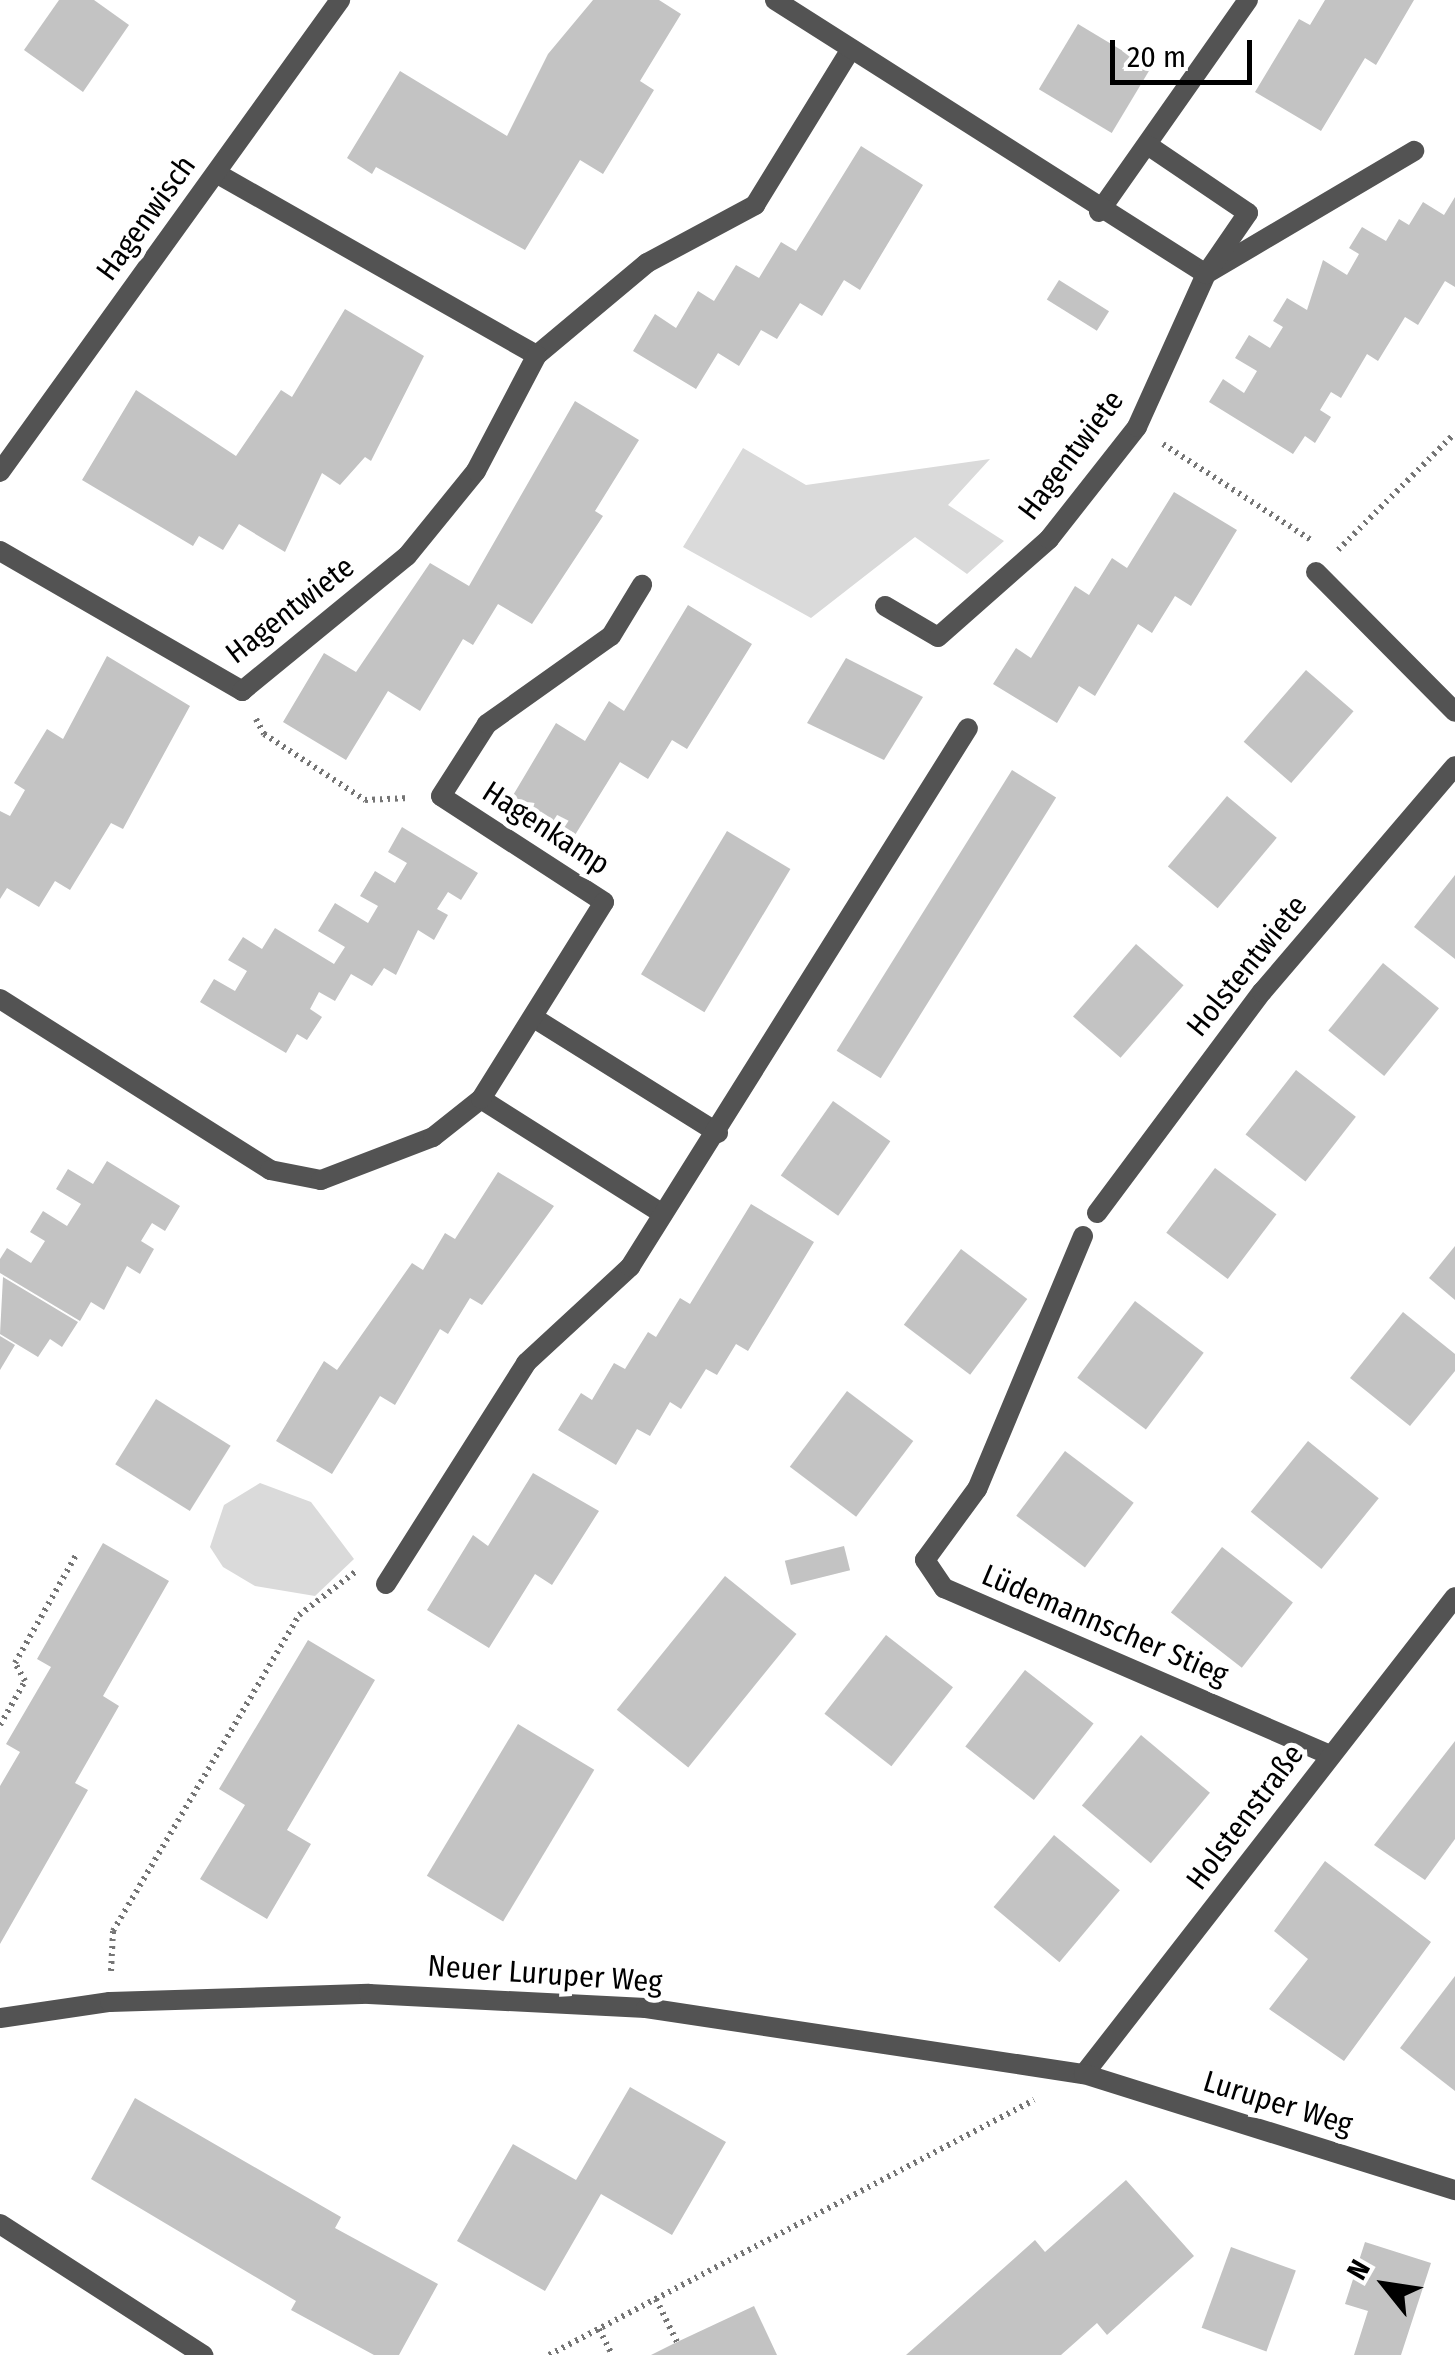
<!DOCTYPE html>
<meta charset="utf-8">
<style>
body{margin:0}
#map{position:relative;width:1455px;height:2355px;overflow:hidden;background:#fff;font-family:"Fira Sans Condensed",sans-serif}
div>[style]{position:absolute}
[style*='--x']{left:calc(var(--x)*1px);top:calc(var(--y)*1px);width:calc(var(--w)*1px);rotate:calc(var(--a)*1deg)}
.green>*{inset:0;background:#dadada}
.building>*{inset:0;background:#c3c3c3;transform-origin:0 0}
.path>*{height:6px;margin-top:-3px;transform-origin:0;background:repeating-linear-gradient(90deg,#757575 0 2.5px,transparent 0 7.5px)}
.service>*{height:20px;margin:-10px;padding:0 10px;transform-origin:10px;border-radius:10px;background:#535353}
.minor>*{height:20px;margin:-10px;padding:0 10px;transform-origin:10px;border-radius:10px;background:#535353}
.tertiary>*{height:20px;margin:-10px;padding:0 10px;transform-origin:10px;border-radius:10px;background:#535353}
span{translate:-50% -50%;white-space:nowrap;text-align:center;line-height:1.15;-webkit-text-stroke:10px #fff;paint-order:stroke}
.street-label{font-size:30px;color:#000}
.north{position:absolute;left:1335px;top:2235px;width:100px;height:100px;-webkit-text-stroke:8px #fff;paint-order:stroke;rotate:300deg;font-size:28px;font-weight:700;line-height:40px;text-align:center;color:#000}
.north::after{content:'';display:block;margin:auto;width:35px;height:45px;background:#000;clip-path:polygon(50% 0,100% 100%,50% 72%,0 100%)}
.scale{position:absolute;left:1110px;top:40px;width:142px;height:45px;box-sizing:border-box;border:5px solid #000;border-top:0;padding-left:12px;font-size:30px;line-height:35px;white-space:nowrap;color:#000;-webkit-text-stroke:8px #fff;paint-order:stroke}
</style>
<div id="map">
<div class="green">
<i style="clip-path:polygon(743px 448px,806px 485px,990px 459px,948px 505px,1004px 541px,967px 574px,915px 537px,811px 618px,683px 547px)"></i>
<i style="clip-path:polygon(260px 1483px,311px 1502px,354px 1559px,315px 1596px,255px 1586px,223px 1567px,210px 1547px,224px 1505px)"></i>
</div>
<div class="building">
<i style="clip-path:polygon(59px 0,94px 0,129px 25px,83px 92px,24px 50px)"></i>
<i style="clip-path:polygon(593px 0,659px 0,681px 14px,640px 81px,654px 90px,603px 174px,580px 160px,525px 250px,376px 167px,372px 174px,347px 158px,400px 71px,507px 136px,548px 54px)"></i>
<i style="clip-path:polygon(1325px 0,1414px 0,1376px 65px,1365px 58px,1321px 131px,1255px 92px,1299px 19px,1310px 25px)"></i>
<i style="left:1078px;top:24px;width:85px;height:76px;rotate:31deg"></i>
<i style="clip-path:polygon(861px 146px,923px 185px,860px 290px,844px 280px,822px 316px,800px 303px,777px 339px,761px 330px,739px 366px,718px 353px,696px 389px,633px 351px,655px 314px,676px 328px,698px 291px,714px 301px,736px 265px,759px 278px,781px 242px,796px 251px)"></i>
<i style="clip-path:polygon(1455px 197px,1455px 287px,1445px 281px,1418px 325px,1405px 317px,1378px 361px,1367px 354px,1341px 398px,1331px 392px,1320px 410px,1331px 417px,1315px 443px,1305px 436px,1293px 454px,1209px 402px,1223px 379px,1244px 393px,1257px 371px,1235px 358px,1249px 335px,1270px 348px,1283px 327px,1273px 321px,1287px 298px,1307px 310px,1323px 260px,1347px 275px,1359px 254px,1349px 248px,1362px 227px,1386px 241px,1399px 219px,1409px 225px,1423px 202px,1444px 215px)"></i>
<i style="left:1059px;top:280px;width:59px;height:23px;rotate:32deg"></i>
<i style="clip-path:polygon(345px 309px,424px 356px,371px 461px,365px 457px,340px 485px,322px 473px,285px 552px,239px 524px,223px 550px,199px 536px,193px 546px,82px 480px,136px 390px,236px 456px,281px 390px,292px 397px)"></i>
<i style="clip-path:polygon(575px 401px,639px 440px,595px 511px,603px 516px,532px 624px,498px 604px,473px 645px,463px 639px,420px 711px,388px 691px,346px 760px,283px 722px,324px 653px,356px 672px,430px 563px,469px 586px)"></i>
<i style="clip-path:polygon(1174px 492px,1237px 530px,1191px 606px,1175px 596px,1152px 633px,1138px 624px,1095px 696px,1079px 686px,1057px 723px,993px 684px,1016px 648px,1031px 658px,1075px 586px,1089px 595px,1112px 558px,1127px 568px)"></i>
<i style="clip-path:polygon(688px 605px,752px 644px,687px 749px,672px 740px,648px 779px,620px 762px,575px 835px,512px 797px,556px 723px,585px 741px,609px 701px,624px 711px)"></i>
<i style="clip-path:polygon(107px 656px,190px 706px,123px 829px,111px 823px,70px 890px,55px 881px,39px 907px,7px 888px,0 899px,0 811px,10px 816px,25px 790px,14px 783px,47px 729px,63px 739px)"></i>
<i style="clip-path:polygon(846px 658px,923px 697px,884px 760px,807px 723px)"></i>
<i style="left:1306px;top:670px;width:63px;height:95px;rotate:41deg"></i>
<i style="left:1012px;top:770px;width:52px;height:331px;rotate:32deg"></i>
<i style="left:1227px;top:796px;width:65px;height:92px;rotate:40deg"></i>
<i style="clip-path:polygon(402px 827px,478px 873px,461px 900px,448px 892px,437px 909px,448px 915px,434px 940px,418px 930px,396px 975px,384px 968px,372px 986px,351px 974px,335px 1001px,319px 992px,310px 1009px,322px 1017px,307px 1040px,297px 1034px,286px 1053px,200px 1002px,214px 979px,235px 991px,247px 971px,228px 960px,243px 937px,262px 949px,275px 928px,334px 964px,345px 947px,318px 931px,335px 903px,368px 923px,378px 906px,360px 896px,375px 871px,395px 883px,407px 863px,388px 852px)"></i>
<i style="left:727px;top:831px;width:74px;height:167px;rotate:31deg"></i>
<i style="clip-path:polygon(1455px 875px,1455px 959px,1414px 927px)"></i>
<i style="left:1136px;top:944px;width:63px;height:96px;rotate:41deg"></i>
<i style="left:1383px;top:963px;width:72px;height:87px;rotate:39deg"></i>
<i style="left:1296px;top:1070px;width:76px;height:82px;rotate:38deg"></i>
<i style="left:833px;top:1101px;width:70px;height:91px;rotate:35deg"></i>
<i style="clip-path:polygon(107px 1161px,180px 1206px,165px 1231px,152px 1223px,141px 1241px,154px 1249px,140px 1274px,127px 1266px,104px 1310px,91px 1302px,80px 1321px,0 1273px,0 1259px,7px 1248px,31px 1263px,45px 1241px,30px 1232px,43px 1211px,67px 1226px,81px 1204px,56px 1189px,68px 1169px,93px 1184px)"></i>
<i style="left:1215px;top:1168px;width:77px;height:81px;rotate:37deg"></i>
<i style="clip-path:polygon(498px 1172px,554px 1206px,482px 1305px,470px 1298px,448px 1334px,440px 1329px,395px 1405px,380px 1396px,332px 1474px,276px 1441px,324px 1361px,337px 1370px,412px 1263px,423px 1270px,445px 1233px,455px 1239px)"></i>
<i style="clip-path:polygon(751px 1204px,814px 1242px,748px 1351px,736px 1344px,717px 1375px,706px 1369px,681px 1409px,670px 1402px,650px 1436px,637px 1429px,616px 1465px,558px 1430px,581px 1393px,592px 1400px,614px 1363px,625px 1369px,648px 1332px,656px 1337px,680px 1298px,690px 1304px)"></i>
<i style="clip-path:polygon(1455px 1246px,1455px 1300px,1429px 1278px)"></i>
<i style="left:961px;top:1249px;width:83px;height:95px;rotate:37deg"></i>
<i style="clip-path:polygon(3px 1277px,78px 1322px,62px 1347px,50px 1339px,38px 1357px,0 1334px)"></i>
<i style="left:1135px;top:1301px;width:86px;height:96px;rotate:37deg"></i>
<i style="clip-path:polygon(1403px 1312px,1455px 1354px,1455px 1371px,1410px 1426px,1350px 1378px)"></i>
<i style="clip-path:polygon(0 1336px,15px 1345px,0 1370px)"></i>
<i style="left:847px;top:1391px;width:83px;height:95px;rotate:37deg"></i>
<i style="left:156px;top:1399px;width:88px;height:77px;rotate:32deg"></i>
<i style="left:1308px;top:1441px;width:91px;height:91px;rotate:39deg"></i>
<i style="left:1065px;top:1451px;width:86px;height:81px;rotate:37deg"></i>
<i style="clip-path:polygon(533px 1473px,599px 1511px,552px 1585px,535px 1574px,489px 1648px,427px 1610px,473px 1535px,488px 1546px)"></i>
<i style="clip-path:polygon(103px 1543px,169px 1581px,103px 1696px,119px 1706px,75px 1783px,88px 1790px,0 1944px,0 1786px,20px 1752px,6px 1744px,51px 1667px,37px 1659px)"></i>
<i style="left:844px;top:1546px;width:25px;height:61px;rotate:76deg"></i>
<i style="left:1222px;top:1547px;width:90px;height:83px;rotate:38deg"></i>
<i style="left:725px;top:1576px;width:92px;height:172px;rotate:39deg"></i>
<i style="left:886px;top:1635px;width:85px;height:100px;rotate:38deg"></i>
<i style="clip-path:polygon(308px 1640px,375px 1680px,287px 1830px,311px 1844px,267px 1919px,200px 1879px,245px 1805px,219px 1789px)"></i>
<i style="left:1025px;top:1670px;width:87px;height:97px;rotate:38deg"></i>
<i style="left:518px;top:1724px;width:89px;height:177px;rotate:31deg"></i>
<i style="left:1141px;top:1735px;width:90px;height:92px;rotate:40deg"></i>
<i style="clip-path:polygon(1455px 1741px,1455px 1839px,1425px 1880px,1374px 1845px)"></i>
<i style="left:1054px;top:1835px;width:86px;height:94px;rotate:40deg"></i>
<i style="clip-path:polygon(1325px 1861px,1431px 1942px,1344px 2061px,1269px 2009px,1308px 1959px,1274px 1931px)"></i>
<i style="clip-path:polygon(1455px 1976px,1455px 2091px,1400px 2048px)"></i>
<i style="clip-path:polygon(630px 2087px,726px 2142px,672px 2235px,601px 2194px,545px 2291px,457px 2241px,513px 2144px,576px 2180px)"></i>
<i style="clip-path:polygon(135px 2098px,341px 2217px,335px 2228px,438px 2284px,399px 2355px,374px 2355px,291px 2310px,296px 2301px,91px 2179px)"></i>
<i style="clip-path:polygon(1126px 2180px,1194px 2256px,1107px 2335px,1097px 2323px,1061px 2355px,906px 2355px,1035px 2240px,1045px 2252px)"></i>
<i style="clip-path:polygon(1365px 2242px,1431px 2263px,1401px 2355px,1354px 2355px,1368px 2311px,1345px 2304px)"></i>
<i style="left:1231px;top:2247px;width:69px;height:86px;rotate:20deg"></i>
<i style="clip-path:polygon(754px 2306px,777px 2355px,651px 2355px,677px 2342px)"></i>
</div>
<div class="path">
<i style="--x:1163;--y:444;--w:176;--a:33"></i>
<i style="--x:1338;--y:550;--w:165;--a:-45"></i>
<i style="--x:256;--y:719;--w:17;--a:62"></i>
<i style="--x:264;--y:734;--w:121;--a:33.2"></i>
<i style="--x:365;--y:800;--w:44;--a:-2.6"></i>
<i style="--x:0;--y:1725;--w:51;--a:-60.4"></i>
<i style="--x:25;--y:1681;--w:21;--a:-119"></i>
<i style="--x:15;--y:1663;--w:124;--a:-60.5"></i>
<i style="--x:111;--y:1971;--w:40;--a:-87.1"></i>
<i style="--x:113;--y:1931;--w:367;--a:-59.5"></i>
<i style="--x:299;--y:1615;--w:71;--a:-37.5"></i>
<i style="--x:656;--y:2299;--w:48;--a:64"></i>
<i style="--x:599;--y:2329;--w:29;--a:63"></i>
<i style="--x:549;--y:2355;--w:548;--a:-27.73"></i>
</div>
<div class="service">
<i style="--x:216;--y:173;--w:369;--a:29.6"></i>
<i style="--x:537;--y:355;--w:143;--a:-39.9"></i>
<i style="--x:647;--y:263;--w:123;--a:-28.2"></i>
<i style="--x:755;--y:205;--w:183;--a:-58.4"></i>
<i style="--x:1099;--y:212;--w:259;--a:-54.9"></i>
<i style="--x:0;--y:551;--w:280;--a:30"></i>
<i style="--x:242;--y:691;--w:213;--a:-39.3"></i>
<i style="--x:407;--y:556;--w:109;--a:-50.9"></i>
<i style="--x:476;--y:471;--w:131;--a:-62.3"></i>
<i style="--x:885;--y:606;--w:61;--a:30.3"></i>
<i style="--x:938;--y:637;--w:148;--a:-41.4"></i>
<i style="--x:1049;--y:539;--w:142;--a:-51.8"></i>
<i style="--x:1137;--y:427;--w:168;--a:-65.7"></i>
<i style="--x:1206;--y:274;--w:242;--a:-30.6"></i>
<i style="--x:604;--y:902;--w:194;--a:-147"></i>
<i style="--x:441;--y:796;--w:85;--a:-57.4"></i>
<i style="--x:487;--y:724;--w:152;--a:-35.4"></i>
<i style="--x:611;--y:636;--w:60;--a:-58.7"></i>
<i style="--x:534;--y:1018;--w:217;--a:32"></i>
<i style="--x:481;--y:1099;--w:215;--a:32.3"></i>
<i style="--x:386;--y:1584;--w:262;--a:-57.6"></i>
<i style="--x:526;--y:1363;--w:142;--a:-42.7"></i>
<i style="--x:630;--y:1267;--w:636;--a:-57.91"></i>
</div>
<div class="minor">
<i style="--x:775;--y:0;--w:511;--a:32.45"></i>
<i style="--x:1206;--y:274;--w:74;--a:-55.5"></i>
<i style="--x:1248;--y:213;--w:120;--a:-145.9"></i>
<i style="--x:0;--y:472;--w:582;--a:-54.23"></i>
<i style="--x:1316;--y:572;--w:197;--a:45.2"></i>
<i style="--x:0;--y:999;--w:320;--a:32.3"></i>
<i style="--x:270;--y:1170;--w:52;--a:11.1"></i>
<i style="--x:321;--y:1180;--w:120;--a:-21"></i>
<i style="--x:433;--y:1137;--w:61;--a:-38.4"></i>
<i style="--x:481;--y:1099;--w:232;--a:-58"></i>
<i style="--x:1097;--y:1213;--w:276;--a:-53.3"></i>
<i style="--x:1262;--y:992;--w:297;--a:-49.5"></i>
<i style="--x:1083;--y:1236;--w:274;--a:112.7"></i>
<i style="--x:977;--y:1489;--w:88;--a:126.2"></i>
<i style="--x:925;--y:1560;--w:34;--a:56"></i>
<i style="--x:944;--y:1588;--w:421;--a:23.4"></i>
<i style="--x:1084;--y:2074;--w:604;--a:-52.13"></i>
<i style="--x:0;--y:2224;--w:242;--a:32.8"></i>
</div>
<div class="tertiary">
<i style="--x:0;--y:2018;--w:111;--a:-8.3"></i>
<i style="--x:110;--y:2002;--w:259;--a:-1.8"></i>
<i style="--x:369;--y:1994;--w:277;--a:2.9"></i>
<i style="--x:646;--y:2008;--w:443;--a:8.6"></i>
<i style="--x:1084;--y:2074;--w:389;--a:17.4"></i>
</div>
<div class="street-label">
<span style="left:146px;top:218px;rotate:-54deg">Hagenwisch</span>
<span style="left:1071px;top:455px;rotate:-53deg">Hagentwiete</span>
<span style="left:290px;top:610px;rotate:-38deg">Hagentwiete</span>
<span style="left:546px;top:828px;rotate:33deg">Hagenkamp</span>
<span style="left:1247px;top:966px;rotate:-51deg">Holstentwiete</span>
<span style="left:1105px;top:1625px;rotate:23deg">Lüdemannscher Stieg</span>
<span style="left:1245px;top:1817px;rotate:-53deg">Holstenstraße</span>
<span style="left:545px;top:1974px;rotate:4deg">Neuer Luruper Weg</span>
<span style="left:1278px;top:2103px;rotate:17deg">Luruper Weg</span>
</div>
<div class="north">N</div>
<div class="scale">20 m</div>
</div>
